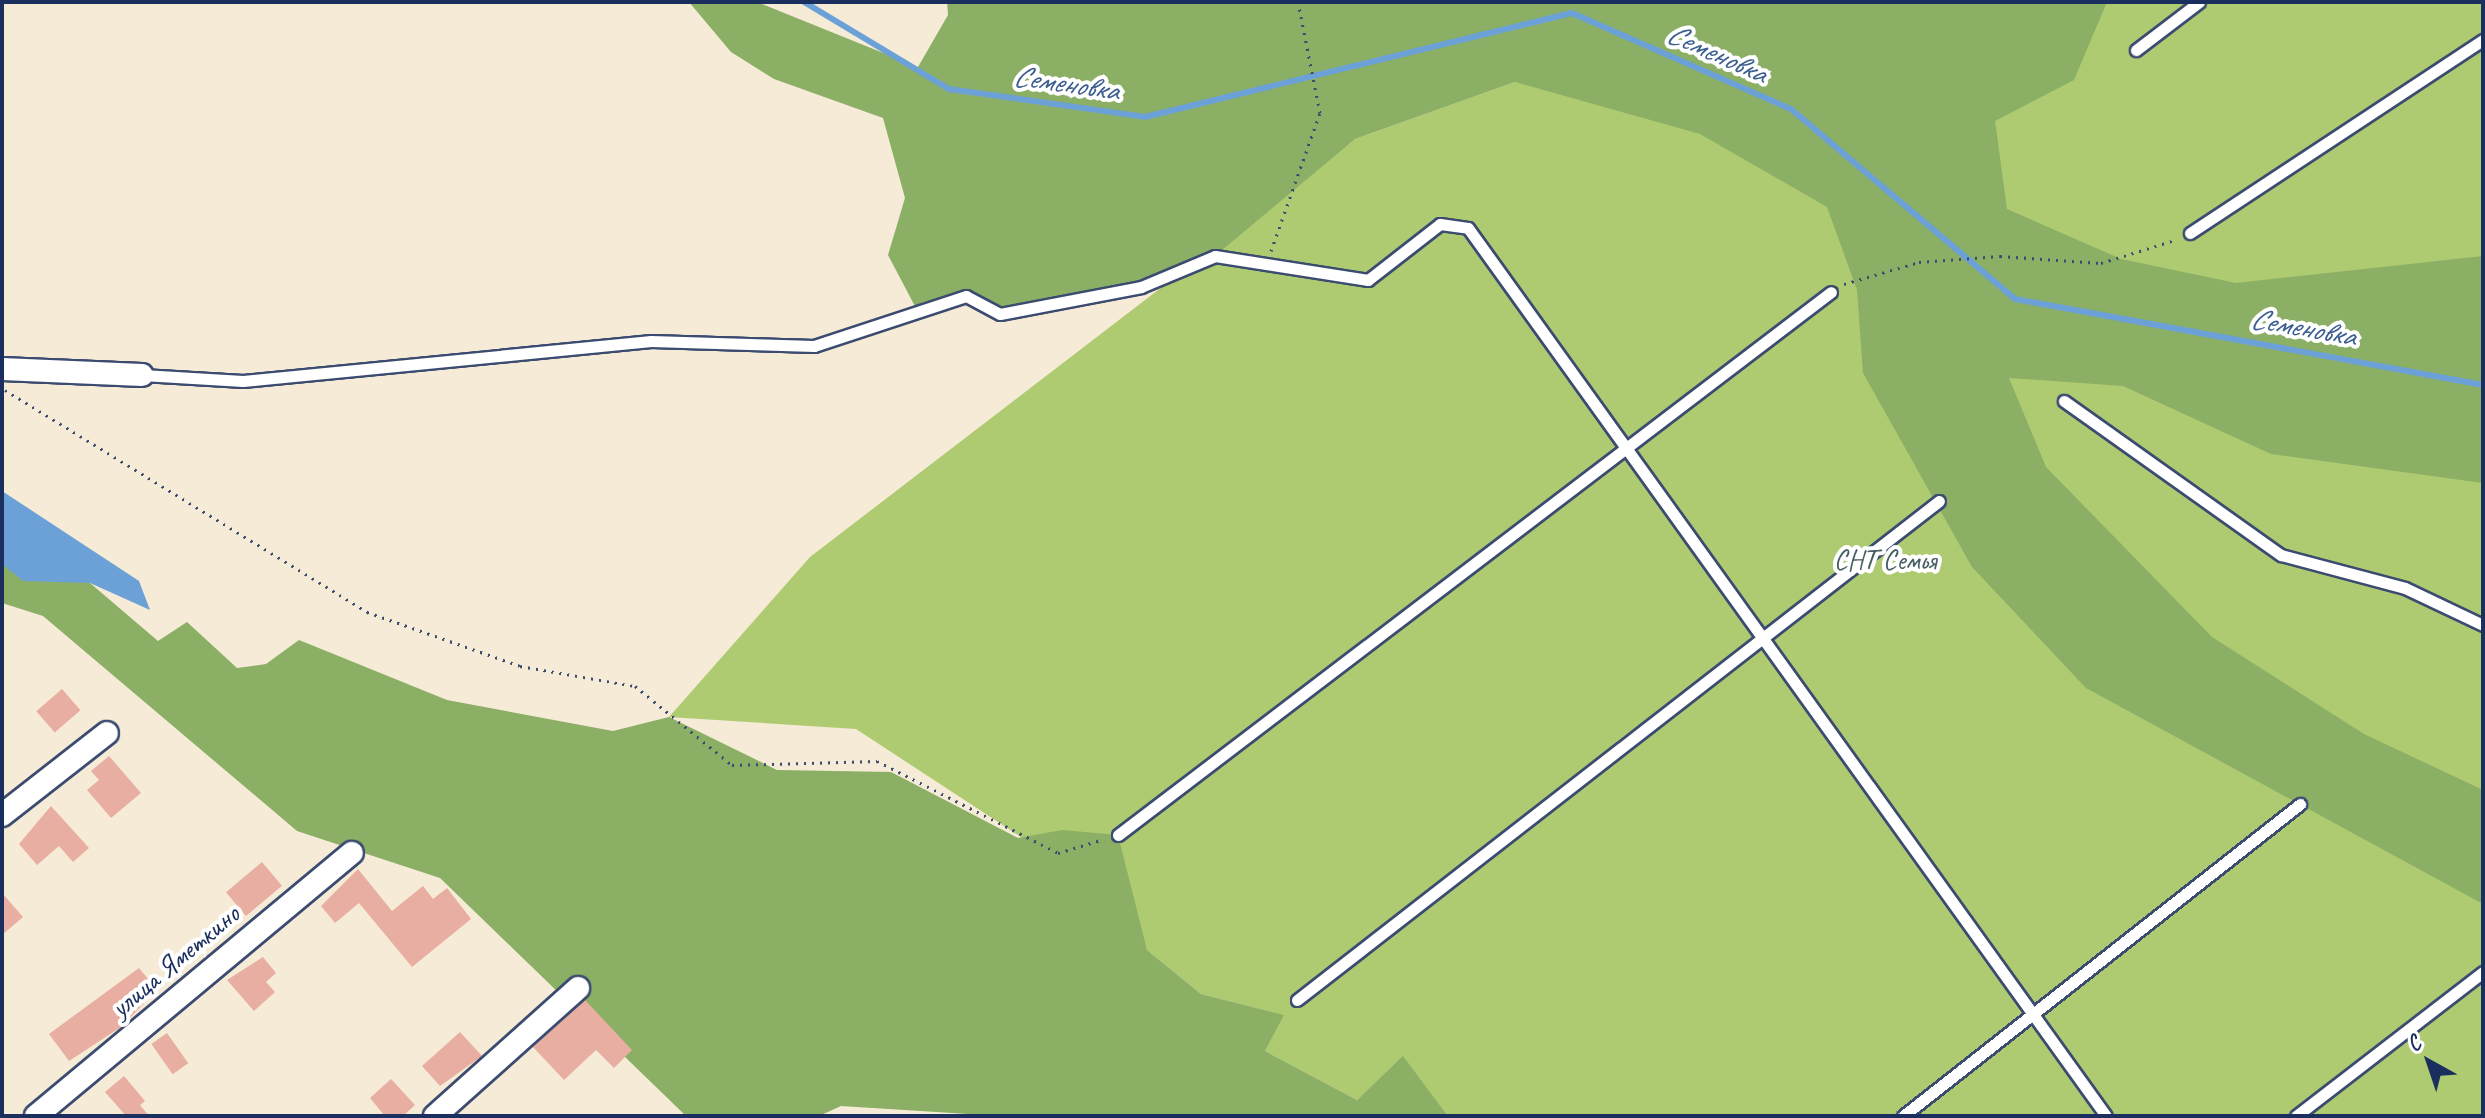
<!DOCTYPE html>
<meta charset="utf-8">
<style>
body{margin:0}
#map{position:relative;width:2485px;height:1118px;overflow:hidden;background:#f5ebd7;font-family:Caveat,sans-serif}
div>[style]{position:absolute}
[style*='--x']{left:calc(var(--x)*1px);top:calc(var(--y)*1px);width:calc(var(--w)*1px);rotate:calc(var(--a)*1deg)}
.green>*{inset:0;background:#afcb72}
.forest>*{inset:0;background:#8baf64}
.water>*{inset:0;background:#6ca1d8}
.stream>*{height:6px;margin:-3px;padding:0 3px;transform-origin:3px;border-radius:3px;background:#6ca1d8}
.building>*{inset:0;background:#e8aea2;transform-origin:0 0}
.path>*{height:3px;margin-top:-1.5px;transform-origin:0;background:repeating-linear-gradient(90deg,#3c4b70 0 2px,transparent 0 8px)}
.roads{filter:drop-shadow(2px 0 #3c4b70) drop-shadow(-2px 0 #3c4b70) drop-shadow(0 2px #3c4b70) drop-shadow(0 -2px #3c4b70)}
.lane>*{height:11px;margin:-5.5px;padding:0 5.5px;transform-origin:5.5px;border-radius:5.5px;background:#fff}
.street>*{height:22px;margin:-11px;padding:0 11px;transform-origin:11px;border-radius:11px;background:#fff}
span{translate:-50% -50%;white-space:nowrap;text-align:center;line-height:1.15;-webkit-text-stroke:8px #fff;paint-order:stroke}
.park-label{font-size:28px;color:#475e64}
.street-label{font-size:28px;color:#1b2f5e}
.water-label{font-size:30px;color:#3b5d8f;font-style:italic}
.frame{position:absolute;inset:0;border:4px solid #1b2f5e;pointer-events:none}
.north{position:absolute;left:2389px;top:1022px;width:80px;height:80px;-webkit-text-stroke:6px #fff;paint-order:stroke;rotate:320deg;font-size:22px;font-weight:700;line-height:32px;text-align:center;color:#1b2f5e}
.north::after{content:'';display:block;margin:auto;width:28px;height:36px;background:#1b2f5e;clip-path:polygon(50% 0,100% 100%,50% 72%,0 100%)}
</style>
<div id="map">
<div class="green">
<i style="clip-path:polygon(1696px 2px,2483px 2px,2483px 1116px,1448px 1116px,1403px 1057px,1357px 1100px,1265px 1051px,1283px 1015px,1201px 994px,1147px 950px,1134px 911px,856px 729px,669px 717px,810px 557px,1355px 139px,1515px 82px)"></i>
</div>
<div class="forest">
<i style="clip-path:polygon(689px 2px,757px 2px,918px 67px,948px 15px,947px 2px,2107px 2px,2074px 80px,1995px 121px,2007px 209px,2121px 259px,2236px 283px,2483px 256px,2483px 483px,2271px 454px,2123px 386px,2009px 378px,2046px 467px,2212px 637px,2364px 734px,2483px 790px,2483px 904px,2086px 688px,1972px 567px,1863px 373px,1857px 290px,1827px 207px,1700px 134px,1515px 82px,1355px 139px,1215px 256px,1141px 287px,1000px 314px,966px 296px,918px 312px,888px 255px,905px 198px,883px 118px,774px 79px,731px 52px)"></i>
<i style="clip-path:polygon(2px 559px,90px 583px,158px 641px,187px 622px,237px 668px,266px 664px,299px 640px,447px 700px,613px 731px,669px 717px,777px 770px,891px 772px,1018px 838px,1062px 830px,1118px 835px,1147px 950px,1201px 994px,1284px 1015px,1265px 1051px,1357px 1100px,1403px 1056px,1448px 1116px,1000px 1116px,841px 1106px,819px 1116px,686px 1116px,440px 878px,297px 831px,43px 616px,2px 603px)"></i>
</div>
<div class="water">
<i style="clip-path:polygon(2px 491px,139px 581px,150px 610px,90px 583px,23px 581px,2px 564px)"></i>
</div>
<div class="stream">
<i style="--x:804;--y:2;--w:169;--a:31"></i>
<i style="--x:949;--y:89;--w:198;--a:8.1"></i>
<i style="--x:1145;--y:117;--w:439;--a:-13.7"></i>
<i style="--x:1572;--y:13;--w:239;--a:23.7"></i>
<i style="--x:1791;--y:109;--w:294;--a:40.3"></i>
<i style="--x:2015;--y:299;--w:476;--a:10.4"></i>
</div>
<div class="building">
<i style="left:62px;top:689px;width:28px;height:34px;rotate:49deg"></i>
<i style="clip-path:polygon(109px 756px,141px 793px,111px 818px,87px 790px,99px 780px,91px 771px)"></i>
<i style="clip-path:polygon(51px 806px,89px 848px,73px 862px,59px 846px,37px 865px,19px 844px)"></i>
<i style="left:262px;top:862px;width:31px;height:47px;rotate:50deg"></i>
<i style="clip-path:polygon(358px 869px,392px 911px,423px 886px,433px 899px,447px 888px,471px 919px,412px 967px,359px 903px,335px 923px,321px 906px)"></i>
<i style="clip-path:polygon(2px 893px,23px 917px,2px 935px)"></i>
<i style="clip-path:polygon(263px 957px,276px 973px,266px 982px,275px 992px,254px 1011px,227px 980px)"></i>
<i style="clip-path:polygon(139px 968px,157px 990px,121px 1027px,69px 1061px,49px 1034px)"></i>
<i style="clip-path:polygon(585px 1000px,632px 1050px,614px 1068px,596px 1050px,564px 1080px,533px 1047px)"></i>
<i style="clip-path:polygon(460px 1032px,482px 1056px,440px 1086px,422px 1066px)"></i>
<i style="left:167px;top:1033px;width:37px;height:19px;rotate:55deg"></i>
<i style="clip-path:polygon(124px 1076px,145px 1101px,140px 1105px,149px 1116px,126px 1116px,105px 1092px)"></i>
<i style="clip-path:polygon(391px 1079px,415px 1105px,403px 1116px,385px 1116px,370px 1098px)"></i>
</div>
<div class="path">
<i style="--x:1271;--y:251;--w:146;--a:-70.5"></i>
<i style="--x:1320;--y:113;--w:113;--a:-101.2"></i>
<i style="--x:1844;--y:284;--w:78;--a:-16.3"></i>
<i style="--x:1919;--y:262;--w:81;--a:-4.2"></i>
<i style="--x:2000;--y:256;--w:101;--a:4"></i>
<i style="--x:2101;--y:263;--w:77;--a:-17.3"></i>
<i style="--x:5;--y:390;--w:425;--a:31.5"></i>
<i style="--x:367;--y:612;--w:162;--a:19.4"></i>
<i style="--x:520;--y:666;--w:117;--a:9.9"></i>
<i style="--x:635;--y:686;--w:125;--a:39.2"></i>
<i style="--x:732;--y:765;--w:145;--a:-1.6"></i>
<i style="--x:877;--y:761;--w:203;--a:26.9"></i>
<i style="--x:1058;--y:853;--w:48;--a:-16.9"></i>
</div>
<div class="roads">
<div class="lane">
<i style="--x:2136;--y:50;--w:79;--a:-37.3"></i>
<i style="--x:2190;--y:233;--w:351;--a:-33.4"></i>
<i style="--x:142;--y:375;--w:101;--a:3.4"></i>
<i style="--x:243;--y:381;--w:410;--a:-5.6"></i>
<i style="--x:651;--y:341;--w:163;--a:1.8"></i>
<i style="--x:814;--y:346;--w:160;--a:-18.2"></i>
<i style="--x:966;--y:296;--w:38;--a:28"></i>
<i style="--x:1000;--y:314;--w:144;--a:-10.8"></i>
<i style="--x:1141;--y:287;--w:80;--a:-22.7"></i>
<i style="--x:1215;--y:256;--w:155;--a:8.9"></i>
<i style="--x:1368;--y:280;--w:91;--a:-37.9"></i>
<i style="--x:1440;--y:224;--w:28;--a:8"></i>
<i style="--x:1468;--y:228;--w:1093;--a:54.3"></i>
<i style="--x:2064;--y:401;--w:266;--a:35.4"></i>
<i style="--x:2281;--y:555;--w:128;--a:14.9"></i>
<i style="--x:2405;--y:588;--w:86;--a:25.4"></i>
<i style="--x:1118;--y:835;--w:896;--a:-37.29"></i>
<i style="--x:1297;--y:1000;--w:813;--a:-37.86"></i>
<i style="--x:1903;--y:1116;--w:505;--a:-38.16"></i>
<i style="--x:2296;--y:1116;--w:236;--a:-37.6"></i>
</div>
<div class="street">
<i style="--x:2;--y:369;--w:140;--a:2.5"></i>
<i style="--x:2;--y:815;--w:133;--a:-38"></i>
<i style="--x:36;--y:1116;--w:411;--a:-39.8"></i>
<i style="--x:435;--y:1116;--w:192;--a:-41.8"></i>
</div>
</div>
<div class="park-label">
<span style="left:1885px;top:560px">СНТ Семья</span>
</div>
<div class="street-label">
<span style="left:175px;top:961px;rotate:-40deg">улица Яметкино</span>
</div>
<div class="water-label">
<span style="left:1717px;top:53px;rotate:24deg">Семеновка</span>
<span style="left:1066px;top:83px;rotate:8deg">Семеновка</span>
<span style="left:2303px;top:327px;rotate:10deg">Семеновка</span>
</div>
<div class="frame"></div>
<div class="north">С</div>
</div>
